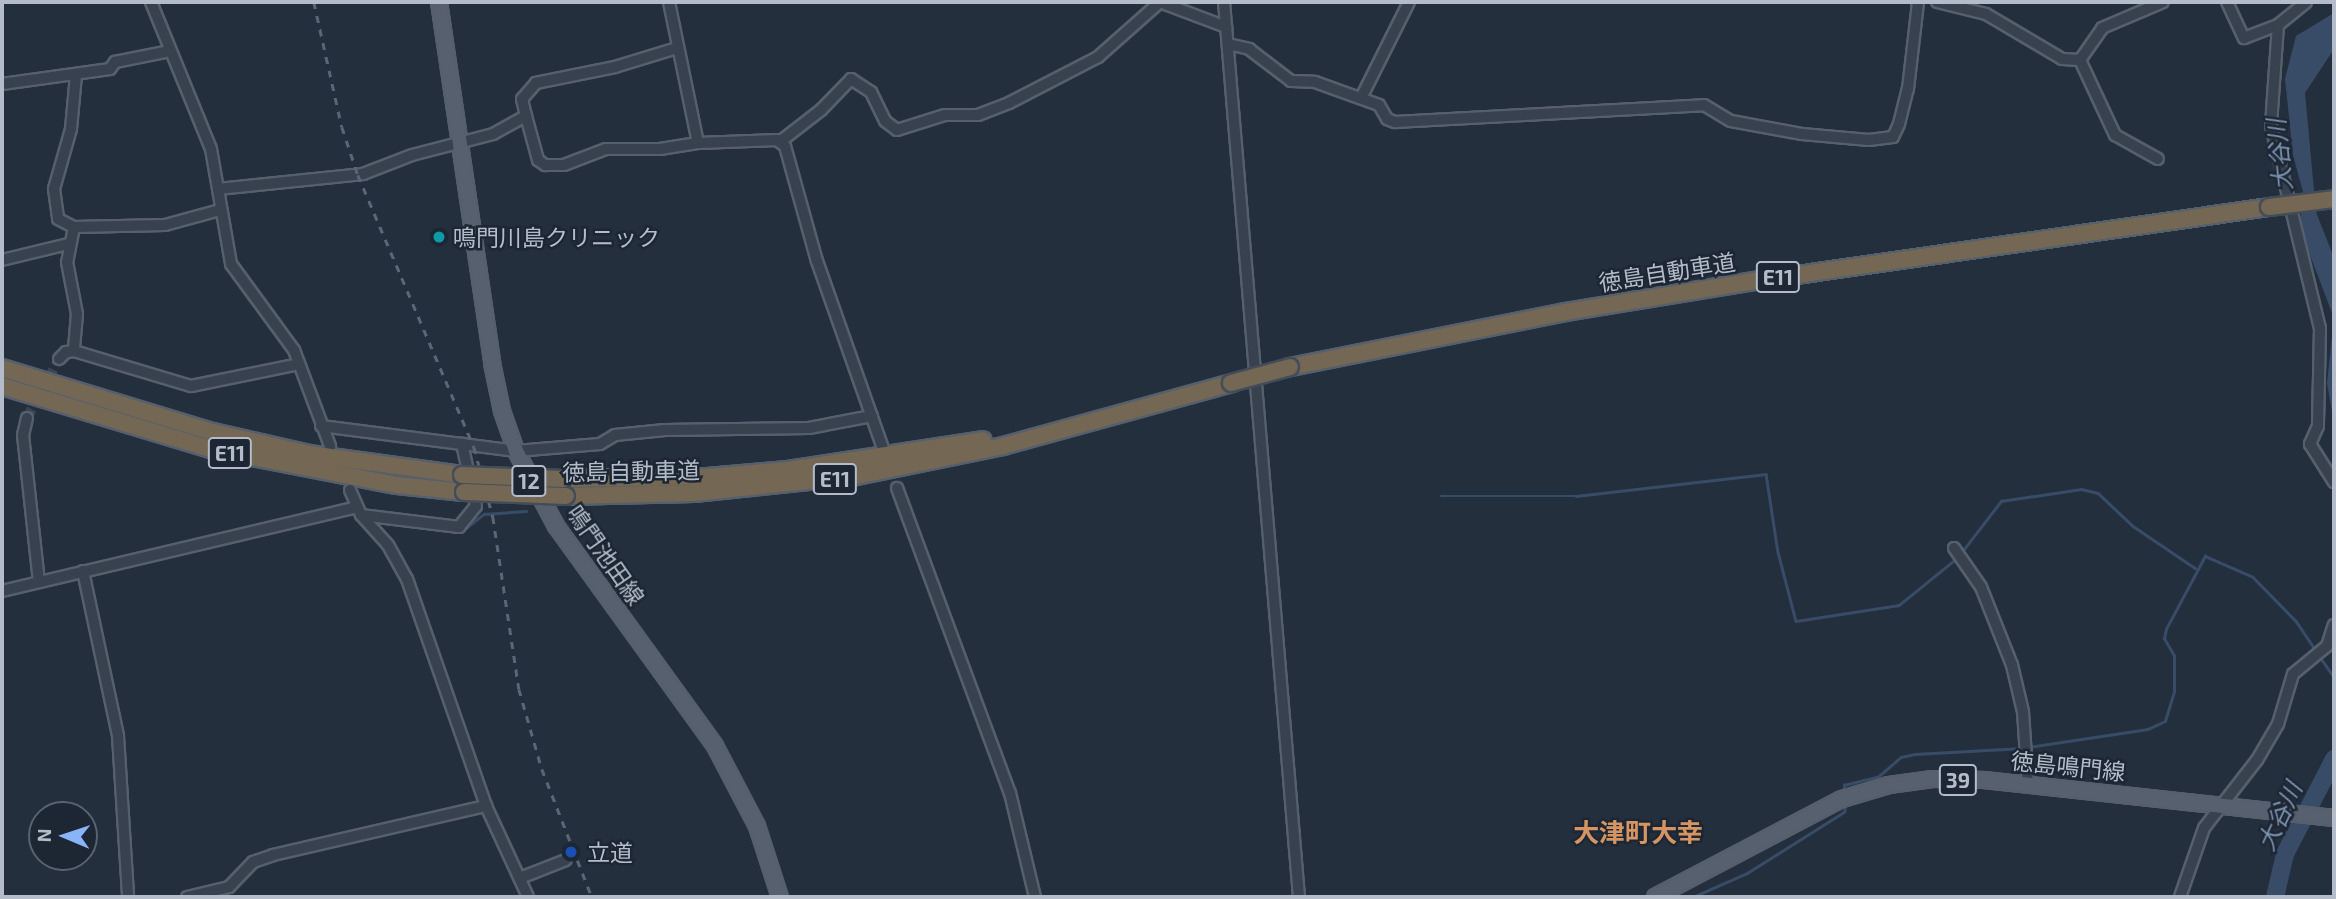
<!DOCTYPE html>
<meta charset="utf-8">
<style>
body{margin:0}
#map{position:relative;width:2336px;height:899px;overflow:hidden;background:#242f3e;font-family:"Exo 2","Noto Sans JP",sans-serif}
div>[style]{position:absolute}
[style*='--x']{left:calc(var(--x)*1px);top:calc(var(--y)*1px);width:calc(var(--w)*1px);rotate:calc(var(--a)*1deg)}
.water>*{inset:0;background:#394c67}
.stream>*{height:2.5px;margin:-1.25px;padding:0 1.25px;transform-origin:1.25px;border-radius:1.25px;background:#394c67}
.river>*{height:18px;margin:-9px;padding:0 9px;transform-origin:9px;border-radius:9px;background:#394c67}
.minor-tunnel>*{height:10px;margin-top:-5px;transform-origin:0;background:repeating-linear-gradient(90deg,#3a4453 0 10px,transparent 0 15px)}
.roads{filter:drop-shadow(2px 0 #565f6c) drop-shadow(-2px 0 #565f6c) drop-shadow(0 2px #565f6c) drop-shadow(0 -2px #565f6c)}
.minor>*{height:10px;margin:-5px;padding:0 5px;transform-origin:5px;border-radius:5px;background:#38414e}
.major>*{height:14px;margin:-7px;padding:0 7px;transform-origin:7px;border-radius:7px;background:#56606e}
.highway>*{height:16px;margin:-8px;padding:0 8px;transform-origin:8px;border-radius:8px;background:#746855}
.rail>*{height:2.5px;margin-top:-1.25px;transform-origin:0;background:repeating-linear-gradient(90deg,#5a6575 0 7px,transparent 0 14px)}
.bridges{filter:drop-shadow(2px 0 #434c59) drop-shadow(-2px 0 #434c59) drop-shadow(0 2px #434c59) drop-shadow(0 -2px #434c59)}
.highway-bridge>*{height:16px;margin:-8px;padding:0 8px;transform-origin:8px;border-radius:8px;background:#746855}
.dots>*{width:19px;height:19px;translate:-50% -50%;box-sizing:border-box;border:4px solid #1d2633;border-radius:50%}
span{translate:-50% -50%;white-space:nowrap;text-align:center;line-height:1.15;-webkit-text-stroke:5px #1d2633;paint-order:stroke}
.shield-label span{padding:2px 5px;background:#1d2633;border:2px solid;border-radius:5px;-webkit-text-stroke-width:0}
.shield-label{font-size:21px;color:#b4bcc9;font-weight:700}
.poi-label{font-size:23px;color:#b4bcc9}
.left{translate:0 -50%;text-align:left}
.street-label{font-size:23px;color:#b4bcc9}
.water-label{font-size:24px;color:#7c92b1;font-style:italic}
.quarter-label{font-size:26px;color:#d59563;font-weight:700}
.frame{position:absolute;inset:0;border:4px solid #b4bcc9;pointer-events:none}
.north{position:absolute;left:28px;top:801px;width:70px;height:70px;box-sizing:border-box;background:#1d2633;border:2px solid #59626f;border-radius:50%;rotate:272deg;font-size:19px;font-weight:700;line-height:28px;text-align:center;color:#b4bcc9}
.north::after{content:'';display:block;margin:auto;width:24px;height:32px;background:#8ab4f8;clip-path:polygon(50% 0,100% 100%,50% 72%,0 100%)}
</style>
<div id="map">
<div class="water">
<i style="clip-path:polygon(2334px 13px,2334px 49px,2305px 93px,2316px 212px,2334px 258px,2334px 423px,2327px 383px,2334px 318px,2300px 229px,2303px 192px,2293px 155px,2285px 79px,2296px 36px)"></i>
</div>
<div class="stream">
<i style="--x:1441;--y:496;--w:135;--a:0"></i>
<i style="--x:1576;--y:496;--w:191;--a:-6.6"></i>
<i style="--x:1766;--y:474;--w:79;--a:81.3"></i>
<i style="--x:1778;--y:552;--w:71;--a:75.4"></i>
<i style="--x:1796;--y:621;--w:104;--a:-8.8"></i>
<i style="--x:1899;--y:605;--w:75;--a:-39"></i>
<i style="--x:462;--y:531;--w:28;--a:-38"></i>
<i style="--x:484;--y:514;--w:42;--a:-4.1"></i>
<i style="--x:1961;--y:553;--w:66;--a:-52.4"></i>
<i style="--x:2001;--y:501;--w:81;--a:-8.5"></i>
<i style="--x:2081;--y:489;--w:17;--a:13"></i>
<i style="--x:2098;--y:493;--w:48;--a:43.3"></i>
<i style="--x:2133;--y:526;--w:75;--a:34.1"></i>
<i style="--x:2320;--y:657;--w:24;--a:55"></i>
<i style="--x:2029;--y:747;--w:120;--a:-8.6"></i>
<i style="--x:2148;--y:729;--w:19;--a:-25"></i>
<i style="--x:2165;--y:721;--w:31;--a:-73"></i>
<i style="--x:2174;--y:691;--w:35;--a:-90"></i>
<i style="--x:2174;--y:656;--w:20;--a:-120"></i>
<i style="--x:2164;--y:639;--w:10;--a:-79"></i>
<i style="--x:2166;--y:629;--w:83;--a:-61.9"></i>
<i style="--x:2205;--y:556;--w:52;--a:23.6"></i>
<i style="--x:2253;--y:577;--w:62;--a:45.7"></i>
<i style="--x:2296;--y:621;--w:36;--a:56"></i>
<i style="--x:1844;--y:789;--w:4;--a:-90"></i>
<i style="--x:1844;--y:785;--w:36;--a:-14"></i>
<i style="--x:1879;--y:776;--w:29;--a:-41"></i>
<i style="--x:1901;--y:757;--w:14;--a:-12"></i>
<i style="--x:1915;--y:754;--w:108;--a:-3.2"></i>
<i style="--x:1693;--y:897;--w:59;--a:-24"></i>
<i style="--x:1747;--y:873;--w:115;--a:-32.2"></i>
<i style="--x:1844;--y:812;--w:5;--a:-79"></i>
</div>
<div class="river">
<i style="--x:2275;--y:897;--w:44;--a:-76.9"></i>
<i style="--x:2285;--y:854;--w:107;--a:-62.7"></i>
</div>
<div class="minor-tunnel">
<i style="--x:27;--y:418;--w:67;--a:-61.5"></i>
</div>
<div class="roads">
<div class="minor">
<i style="--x:151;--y:2;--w:159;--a:67.8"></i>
<i style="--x:211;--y:149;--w:117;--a:80.1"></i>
<i style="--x:231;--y:264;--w:107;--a:53.8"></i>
<i style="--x:294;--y:350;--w:103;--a:69.4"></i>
<i style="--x:669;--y:2;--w:144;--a:78.4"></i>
<i style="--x:698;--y:143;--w:79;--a:-2.2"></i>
<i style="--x:777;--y:140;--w:10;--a:37"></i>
<i style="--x:785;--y:146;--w:119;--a:74.5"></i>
<i style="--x:817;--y:261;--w:198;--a:70.6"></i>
<i style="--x:1224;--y:2;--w:898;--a:85.21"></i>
<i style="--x:1937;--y:2;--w:50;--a:13.8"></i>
<i style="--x:1986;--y:14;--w:88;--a:30.6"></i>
<i style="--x:2062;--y:59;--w:18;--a:3"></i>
<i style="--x:2080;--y:60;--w:83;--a:65"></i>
<i style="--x:2115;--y:135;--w:49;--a:29.2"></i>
<i style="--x:2227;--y:2;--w:40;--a:65"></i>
<i style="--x:2244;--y:38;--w:36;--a:-21"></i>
<i style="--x:2278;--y:25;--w:36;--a:-39"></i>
<i style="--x:2278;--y:25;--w:101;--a:94"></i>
<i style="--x:2271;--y:126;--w:208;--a:76.4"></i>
<i style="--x:2320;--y:328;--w:98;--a:91.2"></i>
<i style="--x:2318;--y:426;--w:20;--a:114"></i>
<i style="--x:2310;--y:444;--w:45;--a:57.7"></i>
<i style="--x:1228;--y:44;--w:22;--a:13"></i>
<i style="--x:1249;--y:49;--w:53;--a:37.3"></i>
<i style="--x:1291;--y:81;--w:24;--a:2"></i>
<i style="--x:1315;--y:82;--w:68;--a:19.8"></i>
<i style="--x:1379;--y:105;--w:16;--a:60"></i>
<i style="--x:1387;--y:119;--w:9;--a:21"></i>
<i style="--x:1395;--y:122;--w:309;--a:-3.1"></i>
<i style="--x:1704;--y:105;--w:31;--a:31"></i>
<i style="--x:1731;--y:121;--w:72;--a:10.4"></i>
<i style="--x:1802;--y:134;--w:67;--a:5.1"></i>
<i style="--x:1869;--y:140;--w:24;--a:-7"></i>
<i style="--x:1893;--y:137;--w:14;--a:-65"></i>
<i style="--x:1899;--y:124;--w:36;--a:-76"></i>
<i style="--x:1908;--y:89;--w:88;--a:-83.4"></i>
<i style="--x:677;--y:48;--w:65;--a:163"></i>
<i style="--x:615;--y:67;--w:81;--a:168.6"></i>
<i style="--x:536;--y:83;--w:21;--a:131"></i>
<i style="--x:522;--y:99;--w:17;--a:77"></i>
<i style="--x:526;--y:116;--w:46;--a:74.7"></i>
<i style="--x:538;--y:160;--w:9;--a:36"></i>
<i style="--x:545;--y:165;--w:19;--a:0"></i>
<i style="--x:564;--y:165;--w:45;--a:-20.9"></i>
<i style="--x:606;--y:149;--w:54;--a:0"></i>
<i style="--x:660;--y:149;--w:38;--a:-9"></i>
<i style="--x:2080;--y:60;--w:39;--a:-55"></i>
<i style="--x:2102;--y:28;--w:66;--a:-23.1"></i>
<i style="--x:76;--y:75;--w:54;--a:95.3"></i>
<i style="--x:71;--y:129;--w:62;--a:105.8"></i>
<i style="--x:54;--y:189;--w:30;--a:82"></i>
<i style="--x:58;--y:219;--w:18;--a:27"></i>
<i style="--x:74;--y:227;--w:91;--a:-1.3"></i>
<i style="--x:165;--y:225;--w:57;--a:-15.3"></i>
<i style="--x:2;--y:84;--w:109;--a:-7.9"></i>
<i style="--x:110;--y:69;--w:9;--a:-54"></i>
<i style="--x:115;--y:62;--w:56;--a:-11.3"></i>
<i style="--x:1361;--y:98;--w:107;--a:-63.4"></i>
<i style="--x:781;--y:141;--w:51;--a:-37.8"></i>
<i style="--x:821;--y:110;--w:43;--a:-45.9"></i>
<i style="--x:851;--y:79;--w:24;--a:33"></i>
<i style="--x:871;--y:92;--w:32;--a:64"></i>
<i style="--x:885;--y:121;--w:15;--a:37"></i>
<i style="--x:897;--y:130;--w:50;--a:-17.4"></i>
<i style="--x:945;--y:115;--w:33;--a:0"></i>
<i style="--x:978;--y:115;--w:33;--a:-21"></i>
<i style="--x:1009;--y:103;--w:100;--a:-27.3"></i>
<i style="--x:1098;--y:57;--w:83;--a:-41.6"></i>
<i style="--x:1160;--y:2;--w:71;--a:20.7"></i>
<i style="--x:218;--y:189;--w:146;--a:-5.9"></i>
<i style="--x:363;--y:174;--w:53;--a:-21.2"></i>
<i style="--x:412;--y:155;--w:84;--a:-14.5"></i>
<i style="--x:493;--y:134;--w:38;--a:-29"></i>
<i style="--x:74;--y:227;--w:36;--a:101"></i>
<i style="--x:67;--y:262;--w:53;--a:79.1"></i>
<i style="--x:77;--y:314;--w:37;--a:95"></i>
<i style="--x:2;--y:260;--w:68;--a:-13.6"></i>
<i style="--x:59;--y:359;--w:10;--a:-45"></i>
<i style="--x:66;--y:352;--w:8;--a:-7"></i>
<i style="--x:74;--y:351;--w:122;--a:16.7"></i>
<i style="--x:191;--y:386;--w:110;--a:-11.5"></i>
<i style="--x:27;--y:418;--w:17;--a:103"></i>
<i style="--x:23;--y:435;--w:148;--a:83.8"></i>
<i style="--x:321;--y:426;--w:197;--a:7.3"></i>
<i style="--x:516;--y:451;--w:84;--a:-4.8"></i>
<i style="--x:600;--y:444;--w:17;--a:-31"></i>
<i style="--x:615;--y:435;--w:50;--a:-5.7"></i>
<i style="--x:665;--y:430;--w:144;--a:-0.8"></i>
<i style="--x:809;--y:428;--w:64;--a:-10.8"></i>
<i style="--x:897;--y:488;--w:325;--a:69.7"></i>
<i style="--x:1010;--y:793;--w:107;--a:76.5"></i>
<i style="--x:350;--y:490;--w:27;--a:66"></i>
<i style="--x:361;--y:515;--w:40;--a:48"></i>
<i style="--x:388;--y:545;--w:39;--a:61"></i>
<i style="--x:407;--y:579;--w:240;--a:70.8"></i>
<i style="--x:486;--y:806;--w:100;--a:65.2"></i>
<i style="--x:361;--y:515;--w:99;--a:7"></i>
<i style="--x:459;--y:527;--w:27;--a:-51"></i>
<i style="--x:476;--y:506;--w:64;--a:-102.7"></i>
<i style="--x:1954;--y:548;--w:47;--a:55.3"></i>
<i style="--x:1981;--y:587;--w:84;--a:68.3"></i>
<i style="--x:2012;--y:665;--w:48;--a:76.8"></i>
<i style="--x:2023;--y:712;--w:73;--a:86.1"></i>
<i style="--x:83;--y:571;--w:169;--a:78"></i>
<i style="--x:118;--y:736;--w:161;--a:86.4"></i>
<i style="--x:2;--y:591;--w:364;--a:-13.3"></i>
<i style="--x:520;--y:878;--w:49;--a:-21.4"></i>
<i style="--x:187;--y:897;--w:43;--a:-13.4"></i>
<i style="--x:229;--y:887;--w:35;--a:-46"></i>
<i style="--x:253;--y:862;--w:21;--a:-19"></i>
<i style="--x:273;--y:855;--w:219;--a:-13"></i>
<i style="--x:2180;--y:897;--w:73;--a:-70.8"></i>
<i style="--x:2204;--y:828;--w:86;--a:-52.1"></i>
<i style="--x:2257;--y:760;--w:42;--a:-59.7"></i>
<i style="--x:2278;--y:724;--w:52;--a:-73.3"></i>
<i style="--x:2293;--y:674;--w:44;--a:-39.5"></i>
<i style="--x:2327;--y:646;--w:22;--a:-72"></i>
</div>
<div class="major">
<i style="--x:439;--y:2;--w:365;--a:81.6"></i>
<i style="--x:492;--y:363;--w:49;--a:78.2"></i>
<i style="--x:502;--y:411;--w:42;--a:70.7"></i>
<i style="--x:516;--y:451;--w:85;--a:61.9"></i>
<i style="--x:556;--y:526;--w:271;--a:54.1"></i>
<i style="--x:715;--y:746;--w:90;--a:62.3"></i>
<i style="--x:757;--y:826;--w:75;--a:72.1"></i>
<i style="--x:1655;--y:897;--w:211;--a:-27.7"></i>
<i style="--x:1842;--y:799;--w:49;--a:-16.6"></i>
<i style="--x:1889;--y:785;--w:44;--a:-7.8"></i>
<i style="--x:1933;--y:779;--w:51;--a:1.1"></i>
<i style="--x:1984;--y:780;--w:352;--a:6.2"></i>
</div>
<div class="highway">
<i style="--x:1290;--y:367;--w:280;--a:-11.3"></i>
<i style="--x:1565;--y:312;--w:193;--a:-9.3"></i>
<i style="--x:1755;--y:281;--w:519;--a:-8.19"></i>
<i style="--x:2;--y:368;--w:220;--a:16.9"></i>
<i style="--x:213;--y:432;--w:98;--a:12.9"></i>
<i style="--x:309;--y:454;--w:154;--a:7.8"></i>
<i style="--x:2;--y:386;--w:218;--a:16.8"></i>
<i style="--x:211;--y:449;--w:189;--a:11"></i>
<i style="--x:397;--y:485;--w:67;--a:6"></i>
<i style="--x:563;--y:479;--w:144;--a:-0.8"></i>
<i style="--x:707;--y:477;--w:81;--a:-4.9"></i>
<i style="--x:788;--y:470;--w:197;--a:-8.7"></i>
<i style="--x:566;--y:496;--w:128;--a:-1.3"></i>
<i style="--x:694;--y:493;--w:163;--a:-6"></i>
<i style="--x:856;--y:476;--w:150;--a:-11.5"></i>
<i style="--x:1003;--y:446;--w:237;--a:-15.4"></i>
</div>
</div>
<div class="rail">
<i style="--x:314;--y:2;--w:128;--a:77.4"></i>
<i style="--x:342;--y:127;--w:51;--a:71.6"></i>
<i style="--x:358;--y:175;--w:296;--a:66.9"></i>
<i style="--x:474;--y:447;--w:73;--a:74.8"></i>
<i style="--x:493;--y:517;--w:174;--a:81.4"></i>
<i style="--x:519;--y:689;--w:83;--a:74"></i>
<i style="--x:542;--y:769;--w:137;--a:68.7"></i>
</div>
<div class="bridges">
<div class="highway-bridge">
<i style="--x:2269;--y:207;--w:65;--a:-7"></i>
<i style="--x:1231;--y:383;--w:61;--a:-15.2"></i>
<i style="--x:462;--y:475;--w:101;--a:2.3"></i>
<i style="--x:464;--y:492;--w:102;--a:2.2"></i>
</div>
</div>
<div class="dots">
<i style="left:439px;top:237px;background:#0f9aa8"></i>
<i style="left:571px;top:852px;background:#1a4fb4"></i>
</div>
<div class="shield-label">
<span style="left:1778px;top:277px">E11</span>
<span style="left:230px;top:453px">E11</span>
<span style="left:835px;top:479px">E11</span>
<span style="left:529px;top:481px">12</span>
<span style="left:1958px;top:780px">39</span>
</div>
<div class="poi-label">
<span class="left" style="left:453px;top:237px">鳴門川島クリニック</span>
<span class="left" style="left:587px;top:852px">立道</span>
</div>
<div class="street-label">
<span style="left:1667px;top:272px;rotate:-9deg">徳島自動車道</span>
<span style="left:631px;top:471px;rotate:-1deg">徳島自動車道</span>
<span style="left:606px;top:555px;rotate:55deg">鳴門池田線</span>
<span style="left:2068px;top:766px;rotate:6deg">徳島鳴門線</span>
</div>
<div class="water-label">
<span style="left:2279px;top:155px;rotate:-96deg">大谷川</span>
<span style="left:2279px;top:816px;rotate:-65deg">大谷川</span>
</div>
<div class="quarter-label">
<span style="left:1638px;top:832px">大津町大幸</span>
</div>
<div class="frame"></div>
<div class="north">N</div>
</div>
